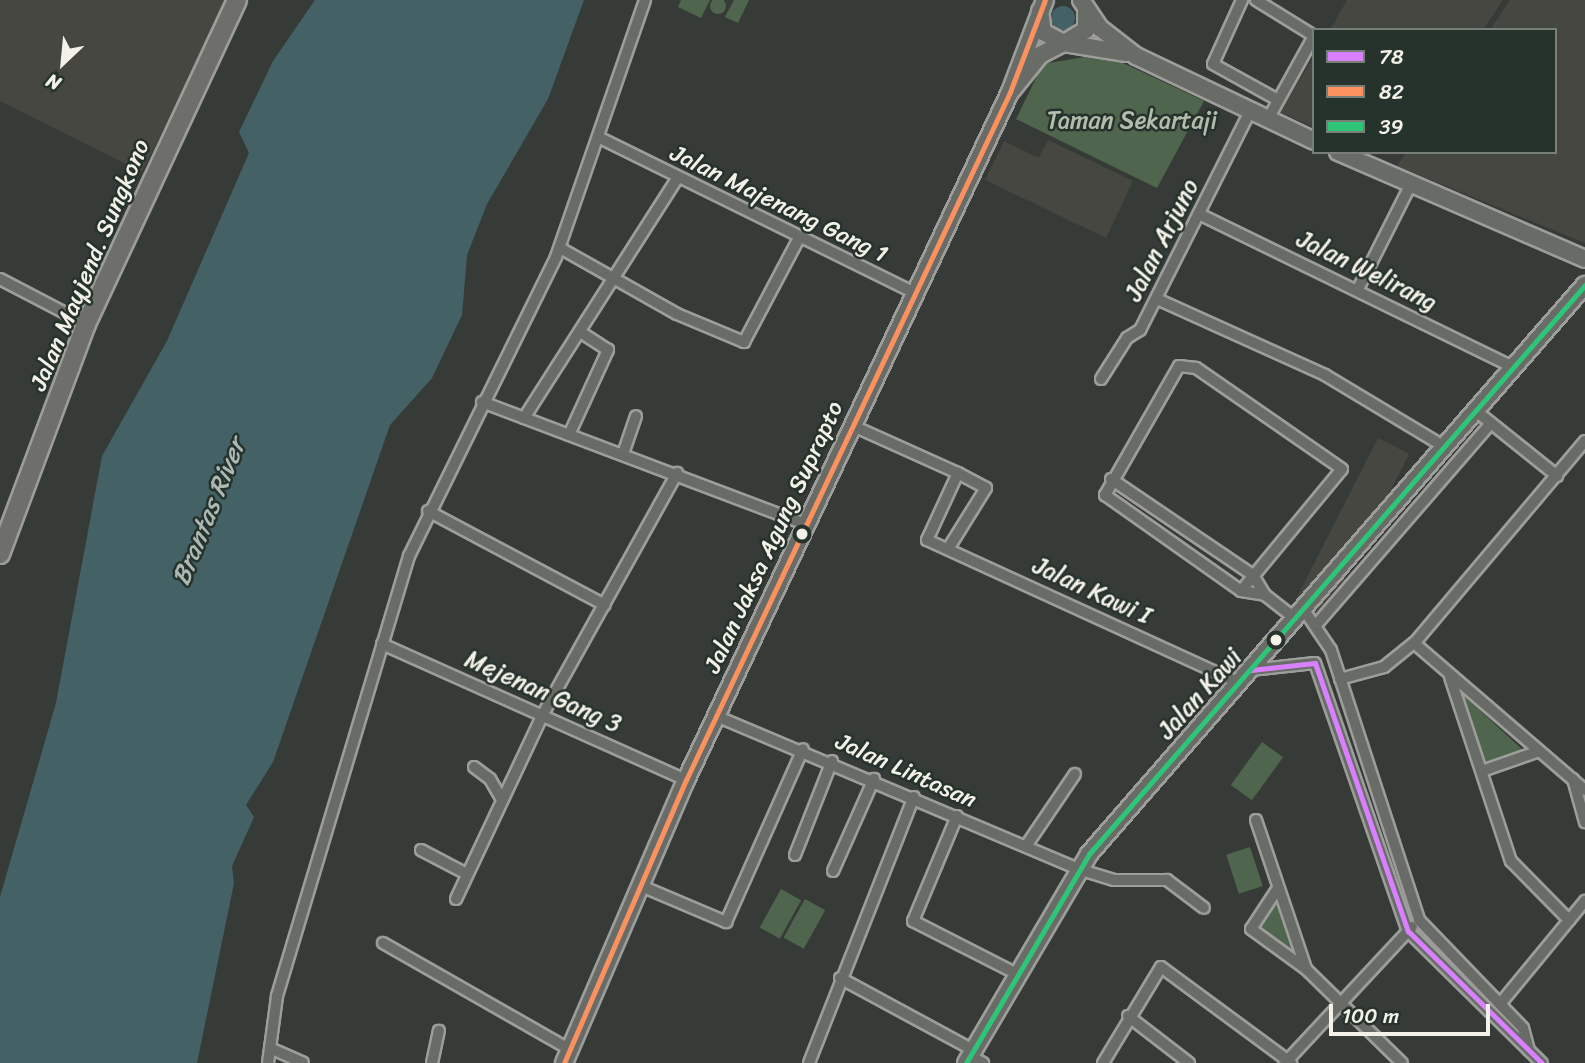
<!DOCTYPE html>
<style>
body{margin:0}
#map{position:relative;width:1585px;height:1063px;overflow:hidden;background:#373b37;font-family:Sriracha,sans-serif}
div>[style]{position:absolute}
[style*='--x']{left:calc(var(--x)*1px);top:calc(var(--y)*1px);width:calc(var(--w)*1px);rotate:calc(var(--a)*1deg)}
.built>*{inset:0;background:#454740;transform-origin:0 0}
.green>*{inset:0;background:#50654e;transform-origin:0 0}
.round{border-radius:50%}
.water>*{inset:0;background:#446266}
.roads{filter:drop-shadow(2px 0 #9d9e9b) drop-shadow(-2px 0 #9d9e9b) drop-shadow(0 2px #9d9e9b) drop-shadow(0 -2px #9d9e9b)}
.minor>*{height:10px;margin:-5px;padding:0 5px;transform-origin:5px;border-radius:5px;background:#686b66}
.secondary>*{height:16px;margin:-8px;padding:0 8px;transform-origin:8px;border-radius:8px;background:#686b66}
.primary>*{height:18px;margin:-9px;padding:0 9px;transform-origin:9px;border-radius:9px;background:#6e6f6a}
.bus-1>*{height:5px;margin:-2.5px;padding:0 2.5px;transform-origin:2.5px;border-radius:2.5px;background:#d880ff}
.bus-2>*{height:5px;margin:-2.5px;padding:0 2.5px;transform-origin:2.5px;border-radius:2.5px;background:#fa915f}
.bus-3>*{height:5px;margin:-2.5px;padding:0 2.5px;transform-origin:2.5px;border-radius:2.5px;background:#2dc577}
.dots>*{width:19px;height:19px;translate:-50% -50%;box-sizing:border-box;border:4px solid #26332d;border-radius:50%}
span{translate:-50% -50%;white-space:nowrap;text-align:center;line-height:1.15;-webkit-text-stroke:5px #26332d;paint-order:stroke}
.park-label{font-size:24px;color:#b4bcac}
.street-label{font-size:24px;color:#f4f1e8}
.water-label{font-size:26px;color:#aeb9b6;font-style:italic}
.legend{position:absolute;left:1312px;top:28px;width:245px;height:126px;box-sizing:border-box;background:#26332d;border:2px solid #787f78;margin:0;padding:9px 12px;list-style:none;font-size:21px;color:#f4f1e8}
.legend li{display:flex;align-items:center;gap:14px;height:35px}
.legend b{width:35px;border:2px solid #787f78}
.north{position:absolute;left:28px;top:28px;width:70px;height:70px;-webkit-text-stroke:5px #26332d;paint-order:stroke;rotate:206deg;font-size:19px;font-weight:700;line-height:28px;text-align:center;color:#f4f1e8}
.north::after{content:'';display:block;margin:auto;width:24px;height:32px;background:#f4f1e8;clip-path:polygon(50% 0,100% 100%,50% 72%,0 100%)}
.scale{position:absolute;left:1329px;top:1004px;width:161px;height:32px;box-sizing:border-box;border:4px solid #f4f1e8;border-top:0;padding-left:9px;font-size:21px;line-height:24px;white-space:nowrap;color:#f4f1e8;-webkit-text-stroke:5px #26332d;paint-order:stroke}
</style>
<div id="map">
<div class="built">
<i style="clip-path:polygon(0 0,228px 0,142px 172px,0 101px)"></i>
<i style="clip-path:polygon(1347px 0,1503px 0,1483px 30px,1330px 30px)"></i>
<i style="clip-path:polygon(1510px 0,1585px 0,1585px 243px,1397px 166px,1406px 152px,1555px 152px,1555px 30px,1490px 30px)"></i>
<i style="clip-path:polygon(1314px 56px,1314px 127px,1280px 112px)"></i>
<i style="clip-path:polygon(1048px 140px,1133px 181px,1106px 238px,985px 180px,1004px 141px,1039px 158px)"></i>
<i style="left:1378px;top:438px;width:35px;height:182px;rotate:27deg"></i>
</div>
<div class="green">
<i class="round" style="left:710px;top:-2px;width:16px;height:16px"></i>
<i style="clip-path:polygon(681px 0,710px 0,701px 18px,678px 7px)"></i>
<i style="clip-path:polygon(734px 0,749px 0,738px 23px,725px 17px)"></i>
<i style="clip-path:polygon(1091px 56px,1123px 63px,1204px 101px,1157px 188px,1016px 119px,1043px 64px)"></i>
<i style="clip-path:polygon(1461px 693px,1525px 752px,1486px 763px)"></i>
<i style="left:1262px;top:742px;width:26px;height:53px;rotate:36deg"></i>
<i style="left:1250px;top:847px;width:41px;height:25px;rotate:72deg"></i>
<i style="left:781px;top:889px;width:23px;height:44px;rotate:29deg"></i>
<i style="clip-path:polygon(1276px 896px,1300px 959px,1255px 925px)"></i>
<i style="left:805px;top:899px;width:23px;height:44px;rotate:29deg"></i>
</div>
<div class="water">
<i style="clip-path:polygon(315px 0,584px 0,548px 99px,487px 204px,467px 255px,462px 315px,432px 378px,390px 425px,273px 762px,246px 805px,254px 817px,232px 866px,234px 883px,197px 1063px,0 1063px,0 897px,56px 703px,102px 456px,167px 341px,249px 153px,239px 132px,273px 61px)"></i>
<i class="round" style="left:1051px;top:6px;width:24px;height:24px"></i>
</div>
<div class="roads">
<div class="minor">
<i style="--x:1242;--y:0;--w:70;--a:114.4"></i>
<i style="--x:1213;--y:64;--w:74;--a:29"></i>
<i style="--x:1256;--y:0;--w:68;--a:31.8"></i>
<i style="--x:1314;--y:36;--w:95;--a:119"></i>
<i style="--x:598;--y:137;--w:356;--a:26.2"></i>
<i style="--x:1199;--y:214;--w:352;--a:26"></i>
<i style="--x:560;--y:248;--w:134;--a:29.4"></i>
<i style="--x:677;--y:314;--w:73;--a:22.7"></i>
<i style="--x:744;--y:342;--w:115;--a:-62.1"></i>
<i style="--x:0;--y:279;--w:97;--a:27.6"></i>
<i style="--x:1358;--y:289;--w:115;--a:-63.2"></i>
<i style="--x:1157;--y:299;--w:184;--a:24.3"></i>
<i style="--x:1325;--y:375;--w:140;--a:31"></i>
<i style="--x:1101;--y:379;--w:49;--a:-57.6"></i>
<i style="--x:1127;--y:338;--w:15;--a:-32"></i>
<i style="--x:1140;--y:330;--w:245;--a:-63.3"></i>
<i style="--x:482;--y:402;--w:345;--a:20.7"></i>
<i style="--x:1476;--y:411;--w:104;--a:38.7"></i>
<i style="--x:524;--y:418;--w:284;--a:-57.4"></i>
<i style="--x:851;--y:425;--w:117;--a:24.2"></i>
<i style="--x:958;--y:473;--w:74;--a:114.8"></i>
<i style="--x:927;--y:540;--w:343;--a:24.6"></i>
<i style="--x:569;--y:435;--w:94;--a:-65.4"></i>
<i style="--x:608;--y:350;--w:33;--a:-147"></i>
<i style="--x:1585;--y:441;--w:265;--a:130.2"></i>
<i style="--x:1414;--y:643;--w:225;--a:40.7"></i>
<i style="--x:623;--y:454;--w:40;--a:-71.1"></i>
<i style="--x:1111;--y:479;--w:171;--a:34.1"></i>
<i style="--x:1253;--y:575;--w:23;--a:59"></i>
<i style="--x:1265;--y:595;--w:39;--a:38"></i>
<i style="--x:428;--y:511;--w:200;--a:28"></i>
<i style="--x:948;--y:549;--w:72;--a:-58.1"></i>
<i style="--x:986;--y:488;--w:32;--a:-152"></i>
<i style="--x:1241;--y:591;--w:158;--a:-50.4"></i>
<i style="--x:1342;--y:469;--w:178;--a:-145.3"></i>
<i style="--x:1196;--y:368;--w:17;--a:-173"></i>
<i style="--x:1179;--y:366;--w:149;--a:119.8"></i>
<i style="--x:1105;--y:495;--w:166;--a:35.2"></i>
<i style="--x:1241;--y:591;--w:24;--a:9"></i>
<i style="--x:1304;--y:610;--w:48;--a:56"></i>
<i style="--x:1331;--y:650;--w:284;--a:71.9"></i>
<i style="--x:1419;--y:920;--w:150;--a:46.1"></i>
<i style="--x:1523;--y:1028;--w:23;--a:75"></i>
<i style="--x:1316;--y:625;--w:267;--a:-49.1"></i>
<i style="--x:382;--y:644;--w:333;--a:24.1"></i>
<i style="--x:1251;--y:670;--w:64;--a:-6.2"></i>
<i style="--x:1315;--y:663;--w:284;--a:70.9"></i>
<i style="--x:1408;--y:931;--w:188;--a:44.6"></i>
<i style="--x:1450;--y:677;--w:194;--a:71.7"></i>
<i style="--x:1511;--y:861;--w:83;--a:45.5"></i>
<i style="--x:1340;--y:679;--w:46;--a:-15.3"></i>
<i style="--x:1384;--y:667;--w:38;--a:-39"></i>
<i style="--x:716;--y:716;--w:393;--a:22.9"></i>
<i style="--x:1078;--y:869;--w:38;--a:17"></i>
<i style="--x:1114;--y:880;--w:53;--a:0"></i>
<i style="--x:1167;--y:880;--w:46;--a:37.1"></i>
<i style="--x:474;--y:767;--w:20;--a:37"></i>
<i style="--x:490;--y:779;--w:24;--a:60"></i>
<i style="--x:1482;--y:771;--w:60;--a:-19.3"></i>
<i style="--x:1573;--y:779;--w:45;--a:74.4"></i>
<i style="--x:957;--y:816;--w:114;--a:112.7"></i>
<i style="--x:913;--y:921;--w:117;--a:27"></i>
<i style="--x:1256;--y:820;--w:157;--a:71.4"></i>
<i style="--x:1026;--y:846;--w:87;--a:-55.8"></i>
<i style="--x:421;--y:850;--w:52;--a:27.6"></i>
<i style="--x:795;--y:855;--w:101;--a:-68.5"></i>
<i style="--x:833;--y:871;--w:101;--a:-66"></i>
<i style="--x:639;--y:885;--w:95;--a:23"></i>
<i style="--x:726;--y:922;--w:189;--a:-66"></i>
<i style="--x:1278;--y:888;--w:49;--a:123.4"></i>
<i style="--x:1251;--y:929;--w:68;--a:36"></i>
<i style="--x:1306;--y:969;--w:134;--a:44.4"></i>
<i style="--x:456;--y:899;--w:204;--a:-64.8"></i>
<i style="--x:543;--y:714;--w:276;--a:-60.9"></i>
<i style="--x:383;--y:943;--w:214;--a:29.7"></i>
<i style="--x:840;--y:978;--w:151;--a:28.4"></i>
<i style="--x:1500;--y:1004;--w:134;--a:-50.5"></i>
<i style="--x:1128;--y:1016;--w:77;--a:37.6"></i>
<i style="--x:270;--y:1048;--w:36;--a:24"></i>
<i style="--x:970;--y:1056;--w:15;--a:28"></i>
<i style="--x:268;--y:1063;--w:68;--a:-82.3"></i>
<i style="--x:277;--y:996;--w:459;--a:-73.3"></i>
<i style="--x:409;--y:556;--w:333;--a:-63.8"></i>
<i style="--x:556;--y:257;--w:272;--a:-70.9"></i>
<i style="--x:432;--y:1063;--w:33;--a:-78"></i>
<i style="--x:809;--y:1063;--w:286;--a:-68.5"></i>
<i style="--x:1103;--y:1063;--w:112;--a:-58.9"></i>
<i style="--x:1161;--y:967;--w:162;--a:36.4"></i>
<i style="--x:1285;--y:1063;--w:186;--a:-47"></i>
</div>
<div class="secondary">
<i style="--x:1081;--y:0;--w:34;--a:56"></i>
<i style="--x:1100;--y:28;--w:46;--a:37.9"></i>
<i style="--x:1136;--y:56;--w:197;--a:25.5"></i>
<i style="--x:1040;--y:11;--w:21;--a:82"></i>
<i style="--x:1043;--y:32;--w:24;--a:28"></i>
<i style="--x:1064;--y:43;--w:26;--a:-31"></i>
<i style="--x:1086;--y:30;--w:22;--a:-90"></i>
<i style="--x:1012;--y:90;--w:45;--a:-51.3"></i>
<i style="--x:1040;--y:55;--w:27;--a:-27"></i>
<i style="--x:1064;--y:43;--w:63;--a:9.2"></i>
<i style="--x:1338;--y:152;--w:269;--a:23.4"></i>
<i style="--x:564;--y:1063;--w:308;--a:-66.7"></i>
<i style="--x:686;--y:780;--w:760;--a:-64.78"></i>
<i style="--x:1010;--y:92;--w:98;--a:-69.2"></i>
<i style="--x:966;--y:1063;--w:243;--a:-59.5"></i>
<i style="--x:1089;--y:854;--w:755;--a:-48.92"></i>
</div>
<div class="primary">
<i style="--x:0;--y:554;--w:246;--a:-69.5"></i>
<i style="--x:86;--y:324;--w:357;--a:-65"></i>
</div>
</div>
<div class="bus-1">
<i style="--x:1251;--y:670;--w:64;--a:-6.2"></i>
<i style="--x:1315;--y:663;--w:284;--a:70.9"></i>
<i style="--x:1408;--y:931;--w:188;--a:44.6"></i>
</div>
<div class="bus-2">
<i style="--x:564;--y:1063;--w:308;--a:-66.7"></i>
<i style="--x:686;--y:780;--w:760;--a:-64.78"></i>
<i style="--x:1010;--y:92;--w:98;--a:-69.2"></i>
</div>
<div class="bus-3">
<i style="--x:966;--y:1063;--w:243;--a:-59.5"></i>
<i style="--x:1089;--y:854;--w:755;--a:-48.92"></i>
</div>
<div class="dots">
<i style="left:802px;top:534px;background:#f4f1e8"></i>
<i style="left:1276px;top:640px;background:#f4f1e8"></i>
</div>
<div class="park-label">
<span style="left:1132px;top:121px">Taman Sekartaji</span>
</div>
<div class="street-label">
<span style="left:779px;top:204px;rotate:26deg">Jalan Majenang Gang 1</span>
<span style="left:1162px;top:240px;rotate:-63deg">Jalan Arjuno</span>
<span style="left:90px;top:265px;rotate:-67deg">Jalan Mayjend. Sungkono</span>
<span style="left:1367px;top:271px;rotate:26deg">Jalan Welirang</span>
<span style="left:774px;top:537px;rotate:-65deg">Jalan Jaksa Agung Suprapto</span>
<span style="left:1092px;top:591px;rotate:25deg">Jalan Kawi I</span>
<span style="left:543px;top:692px;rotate:24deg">Mejenan Gang 3</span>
<span style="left:1200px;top:694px;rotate:-48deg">Jalan Kawi</span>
<span style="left:906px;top:771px;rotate:24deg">Jalan Lintasan</span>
</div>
<div class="water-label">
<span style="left:209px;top:512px;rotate:-68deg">Brantas River</span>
</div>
<ul class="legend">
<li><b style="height:9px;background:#d880ff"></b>78</li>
<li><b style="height:9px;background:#fa915f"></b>82</li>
<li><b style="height:9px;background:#2dc577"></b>39</li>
</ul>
<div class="north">N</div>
<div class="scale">100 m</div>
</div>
